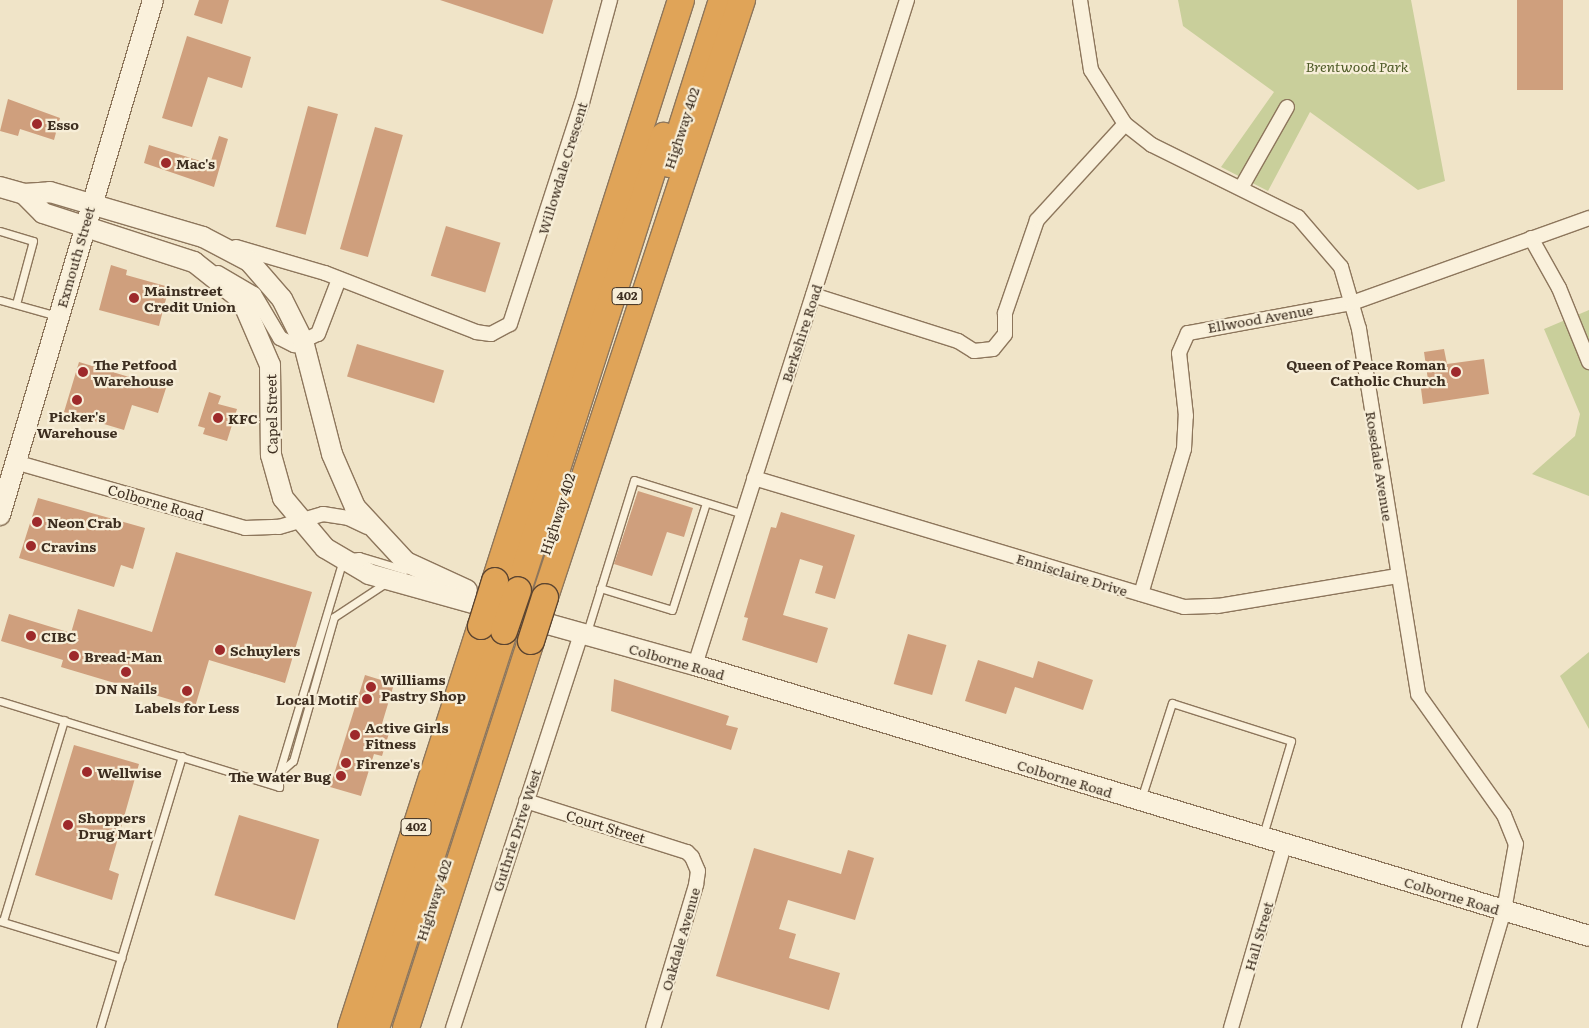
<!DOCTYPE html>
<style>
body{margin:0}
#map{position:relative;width:1589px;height:1028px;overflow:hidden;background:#f0e4c8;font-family:Literata,serif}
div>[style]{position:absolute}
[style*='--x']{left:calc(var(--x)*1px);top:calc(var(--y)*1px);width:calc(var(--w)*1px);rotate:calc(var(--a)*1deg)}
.green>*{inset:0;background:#c9cf9b}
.building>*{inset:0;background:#cf9f7d;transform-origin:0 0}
.roads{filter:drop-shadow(1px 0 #8d765c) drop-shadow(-1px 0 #8d765c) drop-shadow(0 1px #8d765c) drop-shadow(0 -1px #8d765c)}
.lane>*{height:7px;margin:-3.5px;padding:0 3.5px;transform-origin:3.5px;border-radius:3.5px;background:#faf1dc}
.street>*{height:14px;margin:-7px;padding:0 7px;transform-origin:7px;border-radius:7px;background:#faf1dc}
.secondary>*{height:20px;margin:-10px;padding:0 10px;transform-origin:10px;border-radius:10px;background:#faf1dc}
.highway>*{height:26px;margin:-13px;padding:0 13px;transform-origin:13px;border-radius:13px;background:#e0a458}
.bridges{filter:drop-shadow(1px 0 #5b4430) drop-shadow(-1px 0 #5b4430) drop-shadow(0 1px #5b4430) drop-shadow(0 -1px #5b4430)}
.highway-bridge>*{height:26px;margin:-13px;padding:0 13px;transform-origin:13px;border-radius:13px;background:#e0a458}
.dots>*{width:14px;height:14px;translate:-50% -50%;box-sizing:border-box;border:2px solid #f7eed8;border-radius:50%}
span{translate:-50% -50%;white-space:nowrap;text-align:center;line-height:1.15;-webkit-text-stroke:4.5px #f7eed8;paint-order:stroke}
.shield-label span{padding:1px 4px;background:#f7eed8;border:1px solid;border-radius:4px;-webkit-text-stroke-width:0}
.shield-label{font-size:12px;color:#3d2e20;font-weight:700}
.park-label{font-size:14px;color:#4d5a26;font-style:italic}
.poi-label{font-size:14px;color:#3d2e20;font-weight:700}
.left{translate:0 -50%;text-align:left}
.right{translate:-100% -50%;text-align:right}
.street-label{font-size:14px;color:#3d2e20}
</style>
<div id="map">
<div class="green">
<i style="clip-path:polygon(1178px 0,1411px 0,1445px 181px,1418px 190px,1310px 112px,1268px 191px,1221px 167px,1274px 92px,1183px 26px)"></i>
<i style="clip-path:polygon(1589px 310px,1589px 496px,1532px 474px,1575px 436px,1580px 414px,1544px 329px)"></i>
<i style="clip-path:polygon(1589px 652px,1589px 729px,1560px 676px)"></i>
</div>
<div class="building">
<i style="clip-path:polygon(199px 0,229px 0,222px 24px,194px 15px)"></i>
<i style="clip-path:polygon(440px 0,553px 0,543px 34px)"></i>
<i style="left:1517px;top:0;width:46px;height:90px"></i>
<i style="clip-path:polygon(187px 36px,251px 57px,242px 88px,208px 77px,192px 127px,162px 118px)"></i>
<i style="clip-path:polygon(8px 99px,60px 118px,54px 140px,20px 129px,18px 136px,0 131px)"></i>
<i style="left:308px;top:106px;width:31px;height:125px;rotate:15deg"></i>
<i style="left:375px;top:127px;width:29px;height:127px;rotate:16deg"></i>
<i style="clip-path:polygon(219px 136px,228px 139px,214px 187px,144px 163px,149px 145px,210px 164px)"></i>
<i style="left:446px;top:226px;width:57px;height:52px;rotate:17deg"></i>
<i style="clip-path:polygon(111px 265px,127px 270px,126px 275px,169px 287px,159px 326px,99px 310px)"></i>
<i style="left:357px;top:344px;width:91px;height:34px;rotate:17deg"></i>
<i style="clip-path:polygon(1444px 349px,1447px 364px,1484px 359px,1489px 394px,1423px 404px,1420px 381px,1428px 380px,1424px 352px)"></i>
<i style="clip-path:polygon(79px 362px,166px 388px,158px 413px,132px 405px,124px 430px,64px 412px)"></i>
<i style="clip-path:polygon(209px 392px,221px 396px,218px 404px,237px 409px,227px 441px,203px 434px,205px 428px,198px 426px)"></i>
<i style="clip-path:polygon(638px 491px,693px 508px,684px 537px,667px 532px,652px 576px,614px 564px)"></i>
<i style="clip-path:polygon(38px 498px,145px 528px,133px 569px,121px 565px,114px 587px,19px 558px)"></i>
<i style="clip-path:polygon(781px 512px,855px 535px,835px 599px,815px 593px,823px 566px,800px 559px,783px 615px,828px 628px,817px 663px,742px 640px,748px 618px,744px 617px,771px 527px,776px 528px)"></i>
<i style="clip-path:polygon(176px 552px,312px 592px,285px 683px,209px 660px,195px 707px,61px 667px,63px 660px,1px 641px,9px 614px,71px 633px,78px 609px,152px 632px)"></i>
<i style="left:908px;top:634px;width:40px;height:52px;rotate:16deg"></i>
<i style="clip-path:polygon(978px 660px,1033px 678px,1038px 661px,1093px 680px,1083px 710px,1015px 687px,1006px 714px,965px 701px)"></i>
<i style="clip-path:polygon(365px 675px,394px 684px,381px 727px,390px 730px,382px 756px,374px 754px,361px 796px,330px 787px)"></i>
<i style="clip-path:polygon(614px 679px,729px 716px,726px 725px,738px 728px,731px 750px,611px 711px)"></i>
<i style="clip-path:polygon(74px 745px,139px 764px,109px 870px,119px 874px,112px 900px,35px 875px)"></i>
<i style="left:239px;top:815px;width:84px;height:84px;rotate:17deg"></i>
<i style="clip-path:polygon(754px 848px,841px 874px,848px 850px,874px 858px,855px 920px,788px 900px,779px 929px,796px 934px,789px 958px,840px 973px,829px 1010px,716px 976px)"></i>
</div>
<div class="roads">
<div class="lane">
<i style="--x:0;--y:231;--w:34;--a:17"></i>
<i style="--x:33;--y:241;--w:65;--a:105.1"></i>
<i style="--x:0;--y:300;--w:59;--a:15.7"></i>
<i style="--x:600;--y:588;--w:75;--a:17"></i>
<i style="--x:672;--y:610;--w:112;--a:-72.4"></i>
<i style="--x:587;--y:632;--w:159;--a:-72.8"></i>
<i style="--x:634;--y:480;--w:114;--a:17.3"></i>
<i style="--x:0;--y:701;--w:292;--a:17.1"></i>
<i style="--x:279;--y:787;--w:14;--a:-90"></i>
<i style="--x:279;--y:773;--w:216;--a:-73.3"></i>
<i style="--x:341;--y:566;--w:13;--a:-45"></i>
<i style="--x:350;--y:557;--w:9;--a:-6"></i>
<i style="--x:359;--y:556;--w:48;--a:16.9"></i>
<i style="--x:279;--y:773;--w:18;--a:-41"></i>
<i style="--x:293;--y:761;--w:150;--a:-74.1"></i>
<i style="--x:334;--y:617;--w:64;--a:-33.4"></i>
<i style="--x:1141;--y:799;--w:101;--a:-72.1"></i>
<i style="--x:1172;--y:703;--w:125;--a:17.7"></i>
<i style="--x:1291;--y:741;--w:98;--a:106.6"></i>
<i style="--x:0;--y:921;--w:127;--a:17"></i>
<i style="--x:121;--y:958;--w:211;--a:-73.2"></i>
<i style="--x:3;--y:921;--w:210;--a:-73.1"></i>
<i style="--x:100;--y:1028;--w:73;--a:-73.3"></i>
</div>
<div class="street">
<i style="--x:1080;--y:0;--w:71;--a:81.1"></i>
<i style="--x:1091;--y:70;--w:64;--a:57.8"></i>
<i style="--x:1125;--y:124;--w:34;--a:38"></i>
<i style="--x:1152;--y:145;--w:163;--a:26.3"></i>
<i style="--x:1298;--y:217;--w:66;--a:49.3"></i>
<i style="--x:1341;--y:267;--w:65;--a:73.8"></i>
<i style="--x:1359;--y:329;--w:370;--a:80.8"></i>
<i style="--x:1418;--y:694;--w:148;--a:54.6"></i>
<i style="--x:1504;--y:815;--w:31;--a:68"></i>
<i style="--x:1516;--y:844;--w:67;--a:100.3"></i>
<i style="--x:1504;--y:910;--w:123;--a:106.5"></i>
<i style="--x:1241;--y:188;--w:93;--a:-60.4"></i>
<i style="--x:1531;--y:238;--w:57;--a:60.8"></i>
<i style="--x:1559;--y:288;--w:80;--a:67.9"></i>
<i style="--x:236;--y:247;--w:93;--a:16.3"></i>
<i style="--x:325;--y:273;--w:162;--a:21.3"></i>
<i style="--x:476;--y:332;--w:15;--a:8"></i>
<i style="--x:491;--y:334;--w:21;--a:-28"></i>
<i style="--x:510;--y:324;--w:232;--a:-72"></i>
<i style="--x:582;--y:103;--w:107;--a:-74.8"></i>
<i style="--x:218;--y:273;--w:42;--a:30.3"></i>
<i style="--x:254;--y:294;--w:51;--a:59.4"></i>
<i style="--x:280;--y:338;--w:16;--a:27"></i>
<i style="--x:294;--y:345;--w:26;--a:-25"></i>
<i style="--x:318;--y:334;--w:59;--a:-69.1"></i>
<i style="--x:813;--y:295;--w:152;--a:17.6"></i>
<i style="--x:958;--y:341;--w:19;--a:32"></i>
<i style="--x:974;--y:351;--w:19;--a:-6"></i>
<i style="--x:993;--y:349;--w:19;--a:-51"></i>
<i style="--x:1005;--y:334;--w:21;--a:-90"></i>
<i style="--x:1005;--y:313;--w:98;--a:-71"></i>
<i style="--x:1037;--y:220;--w:130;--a:-47.5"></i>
<i style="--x:15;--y:462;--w:239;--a:16"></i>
<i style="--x:245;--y:528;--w:34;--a:-2"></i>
<i style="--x:279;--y:527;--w:46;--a:-16.5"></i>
<i style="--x:323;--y:514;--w:25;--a:9"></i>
<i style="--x:348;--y:518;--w:21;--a:25"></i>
<i style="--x:754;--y:478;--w:449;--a:16.7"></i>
<i style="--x:1184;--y:607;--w:34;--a:-2"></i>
<i style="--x:1218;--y:606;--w:181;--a:-9.5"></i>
<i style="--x:1141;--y:594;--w:151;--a:-73.5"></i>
<i style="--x:1184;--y:449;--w:33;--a:-87"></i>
<i style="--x:1186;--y:416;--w:63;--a:-96.3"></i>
<i style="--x:1179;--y:353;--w:22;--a:-66"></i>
<i style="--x:1188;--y:333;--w:167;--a:-10.4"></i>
<i style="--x:1352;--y:303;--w:252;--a:-19.7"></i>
<i style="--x:695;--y:665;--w:698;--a:-72.32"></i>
<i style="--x:526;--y:801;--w:169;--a:17.6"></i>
<i style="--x:687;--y:852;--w:7;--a:45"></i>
<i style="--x:692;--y:857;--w:15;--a:67"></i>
<i style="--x:698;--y:871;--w:14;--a:98"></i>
<i style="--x:696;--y:885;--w:149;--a:106.7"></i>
<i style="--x:453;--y:1028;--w:415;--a:-72"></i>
<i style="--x:1231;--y:1028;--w:191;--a:-73.8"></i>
</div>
<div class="secondary">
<i style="--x:0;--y:187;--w:25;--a:16"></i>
<i style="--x:24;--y:194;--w:26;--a:-4"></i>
<i style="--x:50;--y:192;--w:159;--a:16.4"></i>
<i style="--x:203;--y:237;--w:52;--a:27.6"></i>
<i style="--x:249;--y:261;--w:50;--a:49"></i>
<i style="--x:282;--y:299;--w:47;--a:63.4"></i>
<i style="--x:303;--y:341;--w:117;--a:75.6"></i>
<i style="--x:332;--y:454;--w:58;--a:66.5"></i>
<i style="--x:355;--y:507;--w:75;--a:47.2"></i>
<i style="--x:406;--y:562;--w:67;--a:24.7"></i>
<i style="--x:24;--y:194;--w:27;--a:45"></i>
<i style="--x:43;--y:213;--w:159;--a:18"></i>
<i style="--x:194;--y:262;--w:61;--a:38.4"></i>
<i style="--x:242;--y:300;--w:71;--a:66.7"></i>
<i style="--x:270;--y:365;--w:90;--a:89.4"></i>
<i style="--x:271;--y:455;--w:45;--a:74.4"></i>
<i style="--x:283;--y:498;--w:65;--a:50"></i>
<i style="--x:325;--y:548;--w:51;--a:30.6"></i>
<i style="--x:369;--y:574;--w:338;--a:15.6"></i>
<i style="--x:695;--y:665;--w:934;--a:16.86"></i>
<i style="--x:0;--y:515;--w:537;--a:-73.45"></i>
</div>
<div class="highway">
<i style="--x:670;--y:164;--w:172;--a:-72.4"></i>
<i style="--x:495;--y:581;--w:610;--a:-72.25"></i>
<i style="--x:518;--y:590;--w:477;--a:-72.2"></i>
<i style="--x:545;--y:597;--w:629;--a:-71.74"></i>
<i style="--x:351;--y:1028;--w:422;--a:-72.1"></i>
<i style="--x:376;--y:1028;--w:417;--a:-72.1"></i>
<i style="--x:406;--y:1028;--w:407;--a:-72.1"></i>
</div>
</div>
<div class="bridges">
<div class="highway-bridge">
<i style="--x:481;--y:626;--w:47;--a:-72.7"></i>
<i style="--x:504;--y:631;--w:43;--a:-71.1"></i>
<i style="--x:531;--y:641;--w:46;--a:-72.3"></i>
</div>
</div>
<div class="dots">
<i style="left:37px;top:124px;background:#9e2a2b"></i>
<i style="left:166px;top:163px;background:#9e2a2b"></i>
<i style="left:134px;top:298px;background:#9e2a2b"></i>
<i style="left:83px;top:372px;background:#9e2a2b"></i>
<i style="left:1456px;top:372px;background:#9e2a2b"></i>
<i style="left:77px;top:400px;background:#9e2a2b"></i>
<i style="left:218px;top:418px;background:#9e2a2b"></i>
<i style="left:37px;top:522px;background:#9e2a2b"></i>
<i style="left:31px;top:546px;background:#9e2a2b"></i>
<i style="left:31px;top:636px;background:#9e2a2b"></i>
<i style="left:220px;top:650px;background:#9e2a2b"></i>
<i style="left:74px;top:656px;background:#9e2a2b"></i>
<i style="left:126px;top:672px;background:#9e2a2b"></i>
<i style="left:371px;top:687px;background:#9e2a2b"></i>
<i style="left:187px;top:691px;background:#9e2a2b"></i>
<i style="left:367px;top:699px;background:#9e2a2b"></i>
<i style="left:355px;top:735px;background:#9e2a2b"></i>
<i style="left:346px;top:763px;background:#9e2a2b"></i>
<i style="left:87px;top:772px;background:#9e2a2b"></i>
<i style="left:341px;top:776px;background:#9e2a2b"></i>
<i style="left:68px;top:825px;background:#9e2a2b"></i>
</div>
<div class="shield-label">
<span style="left:627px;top:296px">402</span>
<span style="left:416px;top:827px">402</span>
</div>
<div class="park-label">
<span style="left:1357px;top:66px">Brentwood Park</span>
</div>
<div class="poi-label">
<span class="left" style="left:47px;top:124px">Esso</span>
<span class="left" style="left:176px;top:163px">Mac's</span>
<span class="left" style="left:144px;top:298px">Mainstreet<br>Credit Union</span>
<span class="left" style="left:93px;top:372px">The Petfood<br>Warehouse</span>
<span class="right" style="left:1446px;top:372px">Queen of Peace Roman<br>Catholic Church</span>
<span style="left:77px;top:424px">Picker's<br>Warehouse</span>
<span class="left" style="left:228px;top:418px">KFC</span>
<span class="left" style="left:47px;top:522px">Neon Crab</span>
<span class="left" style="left:41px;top:546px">Cravins</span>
<span class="left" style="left:41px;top:636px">CIBC</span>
<span class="left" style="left:230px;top:650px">Schuylers</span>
<span class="left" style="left:84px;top:656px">Bread-Man</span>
<span class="left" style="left:381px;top:687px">Williams<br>Pastry Shop</span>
<span style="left:126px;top:688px">DN Nails</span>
<span class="right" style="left:357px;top:699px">Local Motif</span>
<span style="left:187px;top:707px">Labels for Less</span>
<span class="left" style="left:365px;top:735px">Active Girls<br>Fitness</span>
<span class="left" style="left:356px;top:763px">Firenze's</span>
<span class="left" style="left:97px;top:772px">Wellwise</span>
<span class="right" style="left:331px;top:776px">The Water Bug</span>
<span class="left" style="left:78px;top:825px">Shoppers<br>Drug Mart</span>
</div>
<div class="street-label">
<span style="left:681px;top:128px;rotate:-72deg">Highway 402</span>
<span style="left:562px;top:168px;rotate:-73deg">Willowdale Crescent</span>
<span style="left:75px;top:257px;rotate:-74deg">Exmouth Street</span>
<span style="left:1260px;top:318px;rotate:-10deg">Ellwood Avenue</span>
<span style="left:801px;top:333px;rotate:-72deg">Berkshire Road</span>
<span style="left:271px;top:414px;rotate:-91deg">Capel Street</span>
<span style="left:1380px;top:466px;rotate:81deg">Rosedale Avenue</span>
<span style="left:156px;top:502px;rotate:16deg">Colborne Road</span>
<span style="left:557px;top:514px;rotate:-72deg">Highway 402</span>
<span style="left:1072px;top:574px;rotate:17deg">Ennisclaire Drive</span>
<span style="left:677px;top:661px;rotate:16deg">Colborne Road</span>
<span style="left:1065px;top:778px;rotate:17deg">Colborne Road</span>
<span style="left:606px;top:826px;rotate:17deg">Court Street</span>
<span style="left:516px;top:830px;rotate:-72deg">Guthrie Drive West</span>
<span style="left:1452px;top:895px;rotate:17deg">Colborne Road</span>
<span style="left:433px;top:900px;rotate:-72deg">Highway 402</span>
<span style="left:1258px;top:936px;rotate:-74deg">Hall Street</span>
<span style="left:680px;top:939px;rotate:-74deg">Oakdale Avenue</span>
</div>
</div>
